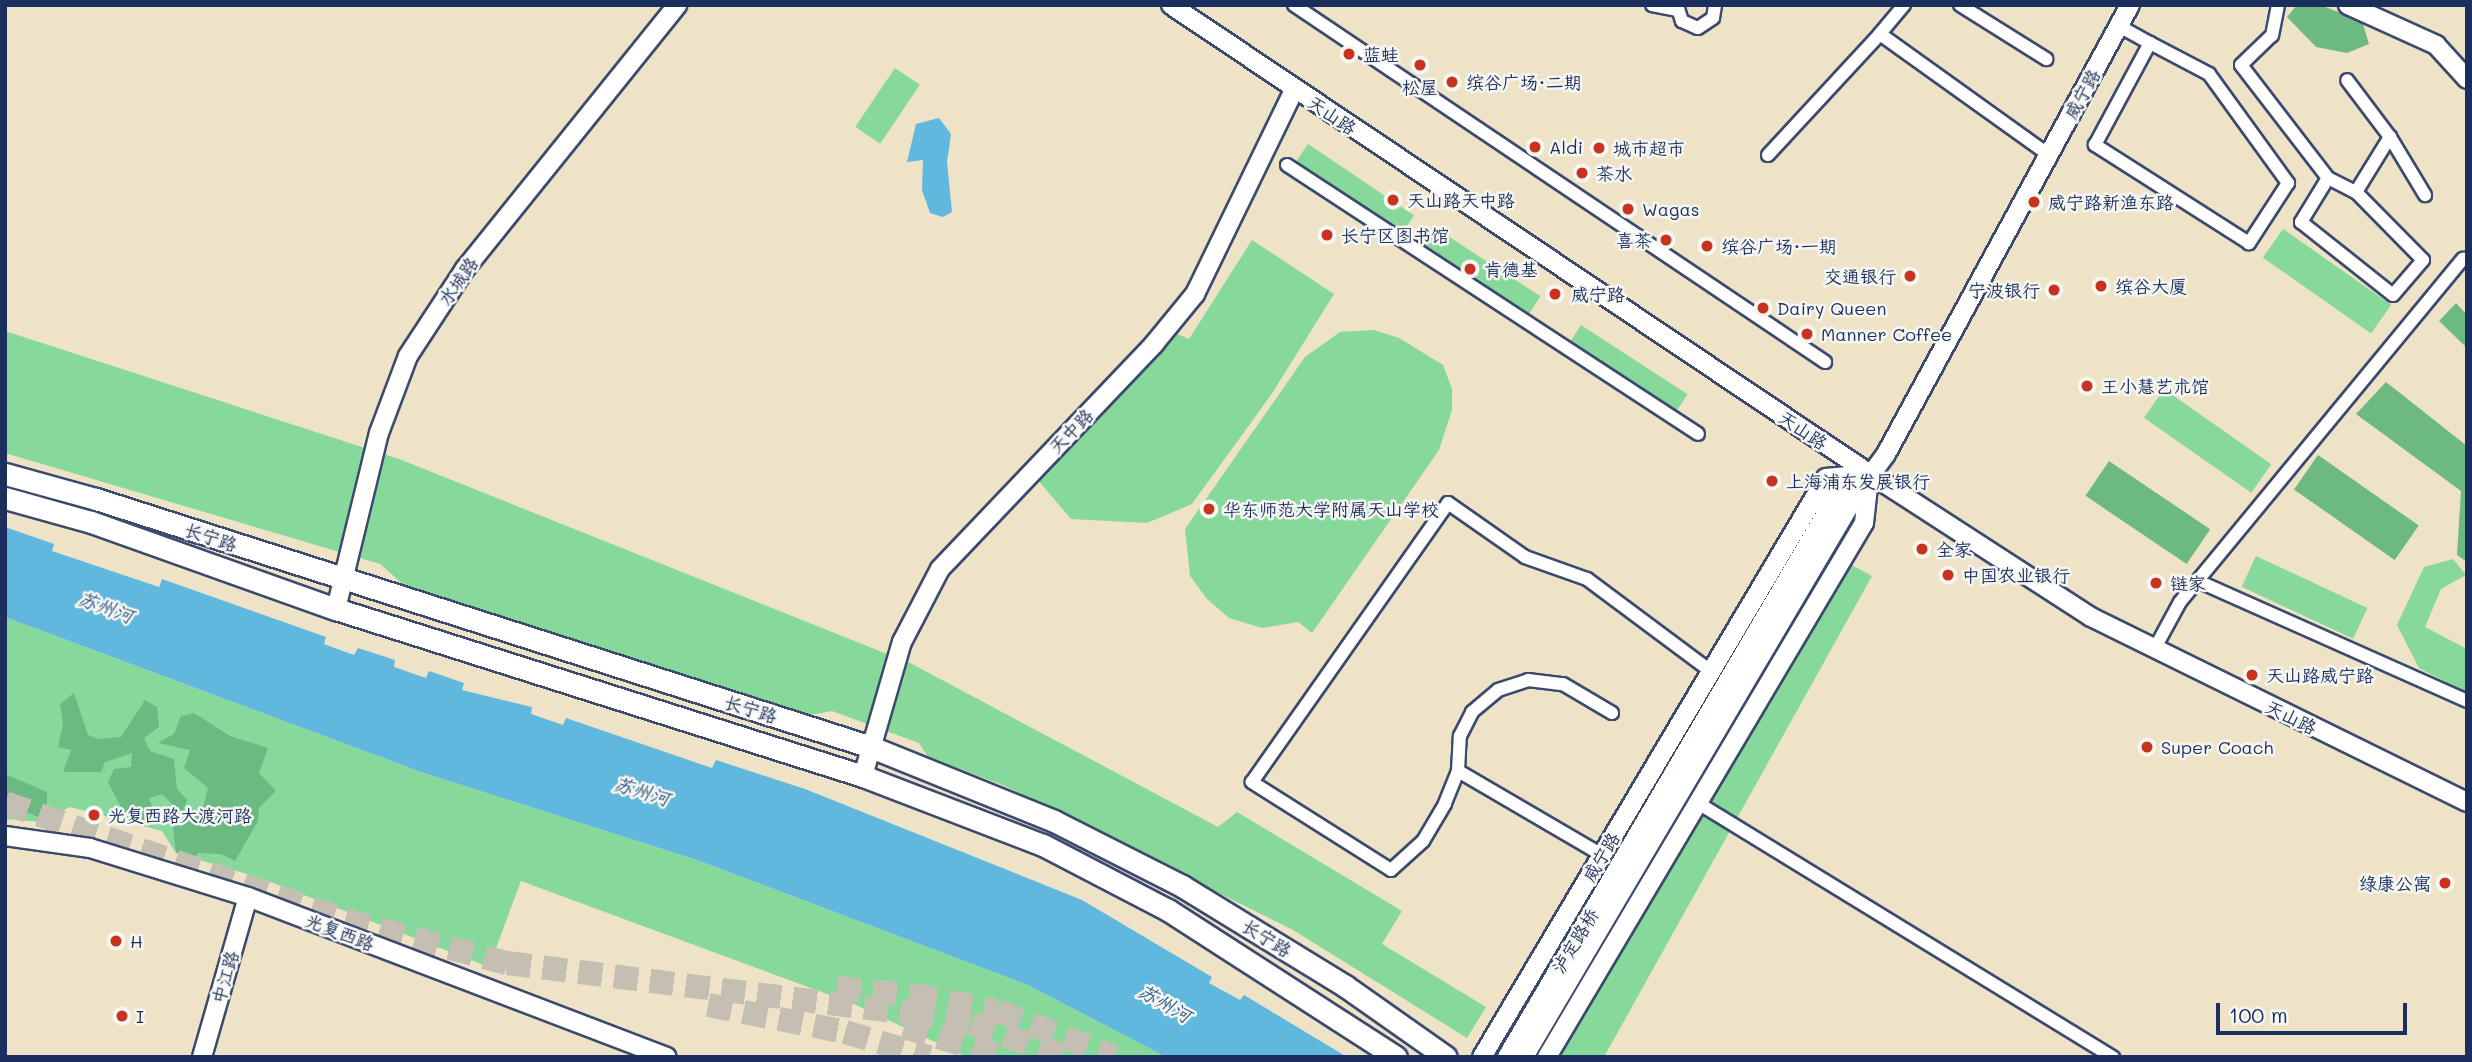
<!DOCTYPE html>
<meta charset="utf-8">
<style>
body{margin:0}
#map{position:relative;width:2472px;height:1062px;overflow:hidden;background:#eee3c7;font-family:Mali,"LXGW WenKai TC",sans-serif}
div>[style]{position:absolute}
[style*='--x']{left:calc(var(--x)*1px);top:calc(var(--y)*1px);width:calc(var(--w)*1px);rotate:calc(var(--a)*1deg)}
.green>*{inset:0;background:#86d99a;transform-origin:0 0}
.forest>*{inset:0;background:#6cb982;transform-origin:0 0}
.water>*{inset:0;background:#61b8de}
.highway-tunnel>*{height:24px;margin-top:-12px;transform-origin:0;background:repeating-linear-gradient(90deg,#c4bfb2 0 24px,transparent 0 36px)}
.roads{filter:drop-shadow(2px 0 #3b4a6e) drop-shadow(-2px 0 #3b4a6e) drop-shadow(0 2px #3b4a6e) drop-shadow(0 -2px #3b4a6e)}
.street>*{height:12px;margin:-6px;padding:0 6px;transform-origin:6px;border-radius:6px;background:#fff}
.secondary>*{height:18px;margin:-9px;padding:0 9px;transform-origin:9px;border-radius:9px;background:#fff}
.primary>*{height:21px;margin:-10.5px;padding:0 10.5px;transform-origin:10.5px;border-radius:10.5px;background:#fff}
.dots>*{width:19px;height:19px;translate:-50% -50%;box-sizing:border-box;border:4px solid #f6f6f2;border-radius:50%}
span{translate:-50% -50%;white-space:nowrap;text-align:center;line-height:1.15;-webkit-text-stroke:5px #f6f6f2;paint-order:stroke}
.poi-label{font-size:18px;color:#1b2f5e}
.left{translate:0 -50%;text-align:left}
.right{translate:-100% -50%;text-align:right}
.street-label{font-size:18px;color:#1b2f5e}
.water-label{font-size:19px;color:#305884;font-style:italic}
.frame{position:absolute;inset:0;border:7px solid #1b2f5e;pointer-events:none}
.scale{position:absolute;left:2216px;top:1003px;width:191px;height:32px;box-sizing:border-box;border:4px solid #1b2f5e;border-top:0;padding-left:9px;font-size:21px;line-height:24px;white-space:nowrap;color:#1b2f5e;-webkit-text-stroke:5px #f6f6f2;paint-order:stroke}
</style>
<div id="map">
<div class="green">
<i style="left:895px;top:68px;width:30px;height:71px;rotate:34deg"></i>
<i style="left:1308px;top:144px;width:128px;height:23px;rotate:34deg"></i>
<i style="left:1434px;top:227px;width:127px;height:22px;rotate:33deg"></i>
<i style="left:2283px;top:229px;width:132px;height:35px;rotate:35deg"></i>
<i style="clip-path:polygon(1252px 240px,1334px 294px,1271px 395px,1192px 504px,1147px 523px,1071px 519px,1037px 479px,1177px 334px,1189px 339px)"></i>
<i style="left:1581px;top:325px;width:127px;height:22px;rotate:33deg"></i>
<i style="clip-path:polygon(1374px 330px,1399px 338px,1443px 365px,1452px 389px,1452px 410px,1439px 450px,1312px 633px,1298px 622px,1262px 628px,1229px 618px,1207px 599px,1190px 576px,1185px 529px,1305px 357px,1340px 332px)"></i>
<i style="clip-path:polygon(5px 331px,399px 459px,912px 664px,1218px 827px,1237px 812px,1402px 911px,1382px 944px,1486px 1007px,1467px 1038px,1293px 930px,1005px 786px,928px 757px,919px 743px,832px 711px,804px 716px,404px 585px,380px 564px,5px 453px)"></i>
<i style="left:2164px;top:389px;width:131px;height:35px;rotate:35deg"></i>
<i style="left:2256px;top:556px;width:123px;height:34px;rotate:25deg"></i>
<i style="clip-path:polygon(2453px 559px,2466px 575px,2441px 589px,2425px 627px,2467px 649px,2467px 693px,2419px 668px,2397px 625px,2424px 567px)"></i>
<i style="clip-path:polygon(1848px 563px,1872px 576px,1604px 1057px,1559px 1057px)"></i>
<i style="clip-path:polygon(5px 617px,421px 772px,697px 860px,1028px 985px,1166px 1057px,967px 1057px,854px 1004px,521px 881px,489px 967px,260px 878px,176px 853px,162px 831px,70px 807px,42px 822px,5px 819px)"></i>
</div>
<div class="forest">
<i style="clip-path:polygon(2297px 5px,2320px 5px,2362px 21px,2369px 44px,2347px 53px,2316px 47px,2287px 17px)"></i>
<i style="clip-path:polygon(2456px 303px,2467px 315px,2467px 348px,2439px 321px)"></i>
<i style="clip-path:polygon(2386px 382px,2467px 446px,2467px 562px,2457px 555px,2461px 491px,2356px 414px)"></i>
<i style="left:2318px;top:455px;width:123px;height:42px;rotate:35deg"></i>
<i style="left:2109px;top:461px;width:122px;height:42px;rotate:34deg"></i>
<i style="clip-path:polygon(74px 693px,88px 735px,99px 739px,121px 737px,145px 700px,157px 707px,159px 727px,144px 738px,150px 751px,174px 759px,177px 789px,187px 800px,182px 814px,162px 794px,149px 798px,155px 814px,146px 821px,123px 811px,108px 782px,114px 769px,131px 767px,132px 753px,105px 762px,101px 772px,63px 772px,71px 750px,58px 747px,63px 724px,60px 704px)"></i>
<i style="clip-path:polygon(194px 713px,230px 736px,268px 748px,259px 773px,276px 791px,259px 808px,258px 821px,235px 861px,221px 854px,198px 853px,194px 859px,176px 853px,172px 820px,194px 819px,203px 808px,208px 788px,184px 768px,190px 750px,158px 743px,174px 734px,181px 716px)"></i>
<i style="clip-path:polygon(5px 774px,47px 792px,47px 809px,38px 817px,18px 809px,5px 811px)"></i>
</div>
<div class="water">
<i style="clip-path:polygon(939px 118px,951px 134px,947px 162px,952px 212px,943px 217px,930px 213px,922px 190px,923px 160px,907px 162px,916px 124px)"></i>
<i style="clip-path:polygon(5px 527px,54px 544px,52px 551px,159px 587px,162px 579px,326px 637px,324px 644px,354px 655px,358px 648px,395px 660px,394px 667px,426px 678px,429px 671px,464px 683px,462px 690px,532px 707px,531px 714px,563px 725px,566px 718px,712px 768px,716px 760px,805px 789px,1082px 900px,1212px 977px,1209px 983px,1240px 1000px,1244px 995px,1347px 1057px,1166px 1057px,1028px 985px,697px 860px,421px 772px,5px 617px)"></i>
</div>
<div class="highway-tunnel">
<i style="--x:5;--y:803;--w:360;--a:19"></i>
<i style="--x:345;--y:920;--w:168;--a:14.9"></i>
<i style="--x:507;--y:963;--w:406;--a:7.1"></i>
<i style="--x:910;--y:1013;--w:62;--a:10.2"></i>
<i style="--x:971;--y:1024;--w:102;--a:18.8"></i>
<i style="--x:837;--y:988;--w:76;--a:5.3"></i>
<i style="--x:913;--y:995;--w:86;--a:10.7"></i>
<i style="--x:998;--y:1011;--w:125;--a:21.6"></i>
<i style="--x:708;--y:1005;--w:140;--a:11.1"></i>
<i style="--x:845;--y:1032;--w:88;--a:16.6"></i>
<i style="--x:904;--y:1027;--w:105;--a:16.5"></i>
</div>
<div class="roads">
<div class="street">
<i style="--x:1294;--y:5;--w:640;--a:33.91"></i>
<i style="--x:1652;--y:5;--w:25;--a:11"></i>
<i style="--x:1677;--y:5;--w:17;--a:73"></i>
<i style="--x:1682;--y:21;--w:17;--a:24"></i>
<i style="--x:1698;--y:28;--w:18;--a:-34"></i>
<i style="--x:1713;--y:18;--w:13;--a:-81"></i>
<i style="--x:1904;--y:5;--w:38;--a:130"></i>
<i style="--x:1880;--y:34;--w:208;--a:35.6"></i>
<i style="--x:1960;--y:5;--w:102;--a:32.1"></i>
<i style="--x:2278;--y:5;--w:31;--a:101"></i>
<i style="--x:2272;--y:35;--w:43;--a:135.9"></i>
<i style="--x:2241;--y:65;--w:143;--a:52.4"></i>
<i style="--x:2328;--y:178;--w:52;--a:121.5"></i>
<i style="--x:2301;--y:222;--w:117;--a:38.4"></i>
<i style="--x:2393;--y:295;--w:46;--a:-49.4"></i>
<i style="--x:2423;--y:260;--w:95;--a:-134.6"></i>
<i style="--x:2356;--y:192;--w:65;--a:-58.3"></i>
<i style="--x:2390;--y:137;--w:71;--a:-127"></i>
<i style="--x:2119;--y:26;--w:35;--a:29"></i>
<i style="--x:2150;--y:43;--w:67;--a:27.7"></i>
<i style="--x:2209;--y:74;--w:135;--a:54.1"></i>
<i style="--x:2288;--y:183;--w:72;--a:123"></i>
<i style="--x:2249;--y:243;--w:183;--a:-147.5"></i>
<i style="--x:2095;--y:145;--w:116;--a:-61.7"></i>
<i style="--x:2390;--y:137;--w:68;--a:58.9"></i>
<i style="--x:1768;--y:155;--w:165;--a:-47.2"></i>
<i style="--x:1287;--y:165;--w:491;--a:33.2"></i>
<i style="--x:2328;--y:178;--w:31;--a:27"></i>
<i style="--x:2200;--y:582;--w:292;--a:24"></i>
<i style="--x:2155;--y:648;--w:52;--a:-61.5"></i>
<i style="--x:2180;--y:602;--w:445;--a:-50.5"></i>
<i style="--x:2463;--y:259;--w:4;--a:0"></i>
<i style="--x:1458;--y:771;--w:35;--a:-87"></i>
<i style="--x:1460;--y:736;--w:27;--a:-63"></i>
<i style="--x:1472;--y:712;--w:34;--a:-40"></i>
<i style="--x:1498;--y:690;--w:32;--a:-18"></i>
<i style="--x:1528;--y:680;--w:35;--a:7"></i>
<i style="--x:1563;--y:684;--w:57;--a:30.6"></i>
<i style="--x:1698;--y:803;--w:487;--a:31.5"></i>
<i style="--x:1602;--y:855;--w:167;--a:-149.7"></i>
<i style="--x:1458;--y:771;--w:35;--a:112"></i>
<i style="--x:1445;--y:804;--w:43;--a:120.7"></i>
<i style="--x:1423;--y:841;--w:43;--a:137.8"></i>
<i style="--x:1391;--y:870;--w:165;--a:-147.7"></i>
<i style="--x:1252;--y:782;--w:341;--a:-54.9"></i>
<i style="--x:1448;--y:503;--w:94;--a:35"></i>
<i style="--x:1525;--y:557;--w:66;--a:19.5"></i>
<i style="--x:1587;--y:579;--w:157;--a:36.7"></i>
</div>
<div class="secondary">
<i style="--x:1171;--y:5;--w:842;--a:33.86"></i>
<i style="--x:1870;--y:474;--w:263;--a:32.9"></i>
<i style="--x:2091;--y:617;--w:419;--a:26.2"></i>
<i style="--x:2348;--y:5;--w:97;--a:24.4"></i>
<i style="--x:2436;--y:45;--w:46;--a:47.6"></i>
<i style="--x:336;--y:609;--w:181;--a:-76.3"></i>
<i style="--x:379;--y:433;--w:82;--a:-69.4"></i>
<i style="--x:408;--y:356;--w:104;--a:-56.8"></i>
<i style="--x:465;--y:269;--w:339;--a:-51.2"></i>
<i style="--x:863;--y:776;--w:140;--a:-73.8"></i>
<i style="--x:902;--y:642;--w:82;--a:-62.5"></i>
<i style="--x:940;--y:569;--w:311;--a:-46.4"></i>
<i style="--x:1154;--y:344;--w:65;--a:-50.6"></i>
<i style="--x:1195;--y:294;--w:227;--a:-64.1"></i>
<i style="--x:5;--y:836;--w:86;--a:8"></i>
<i style="--x:90;--y:848;--w:165;--a:17.2"></i>
<i style="--x:248;--y:897;--w:448;--a:20.9"></i>
<i style="--x:202;--y:1057;--w:166;--a:-74"></i>
<i style="--x:1482;--y:1057;--w:673;--a:-59.28"></i>
<i style="--x:1826;--y:478;--w:44;--a:-5.2"></i>
<i style="--x:1507;--y:1057;--w:660;--a:-59.59"></i>
<i style="--x:1841;--y:488;--w:21;--a:-25"></i>
<i style="--x:1524;--y:1057;--w:653;--a:-59.43"></i>
<i style="--x:1856;--y:495;--w:51;--a:-53.8"></i>
<i style="--x:1886;--y:454;--w:511;--a:-61.48"></i>
<i style="--x:1547;--y:1057;--w:621;--a:-59.31"></i>
<i style="--x:1864;--y:523;--w:45;--a:-83.7"></i>
</div>
<div class="primary">
<i style="--x:5;--y:474;--w:94;--a:15.4"></i>
<i style="--x:96;--y:499;--w:814;--a:17.74"></i>
<i style="--x:871;--y:747;--w:197;--a:22"></i>
<i style="--x:1054;--y:821;--w:144;--a:26.9"></i>
<i style="--x:1182;--y:886;--w:191;--a:31.5"></i>
<i style="--x:1345;--y:986;--w:123;--a:35.1"></i>
<i style="--x:5;--y:498;--w:89;--a:15.6"></i>
<i style="--x:91;--y:522;--w:260;--a:19.6"></i>
<i style="--x:336;--y:609;--w:553;--a:17.58"></i>
<i style="--x:863;--y:776;--w:193;--a:21"></i>
<i style="--x:1043;--y:845;--w:141;--a:27.5"></i>
<i style="--x:1168;--y:910;--w:271;--a:32.8"></i>
</div>
</div>
<div class="dots">
<i style="left:1349px;top:54px;background:#c8321e"></i>
<i style="left:1420px;top:65px;background:#c8321e"></i>
<i style="left:1452px;top:82px;background:#c8321e"></i>
<i style="left:1535px;top:147px;background:#c8321e"></i>
<i style="left:1599px;top:148px;background:#c8321e"></i>
<i style="left:1582px;top:173px;background:#c8321e"></i>
<i style="left:1393px;top:200px;background:#c8321e"></i>
<i style="left:2034px;top:202px;background:#c8321e"></i>
<i style="left:1628px;top:209px;background:#c8321e"></i>
<i style="left:1327px;top:235px;background:#c8321e"></i>
<i style="left:1666px;top:240px;background:#c8321e"></i>
<i style="left:1707px;top:246px;background:#c8321e"></i>
<i style="left:1470px;top:269px;background:#c8321e"></i>
<i style="left:1910px;top:276px;background:#c8321e"></i>
<i style="left:2101px;top:286px;background:#c8321e"></i>
<i style="left:2054px;top:290px;background:#c8321e"></i>
<i style="left:1555px;top:294px;background:#c8321e"></i>
<i style="left:1763px;top:308px;background:#c8321e"></i>
<i style="left:1807px;top:334px;background:#c8321e"></i>
<i style="left:2087px;top:386px;background:#c8321e"></i>
<i style="left:1772px;top:481px;background:#c8321e"></i>
<i style="left:1209px;top:509px;background:#c8321e"></i>
<i style="left:1922px;top:549px;background:#c8321e"></i>
<i style="left:1948px;top:575px;background:#c8321e"></i>
<i style="left:2156px;top:583px;background:#c8321e"></i>
<i style="left:2252px;top:675px;background:#c8321e"></i>
<i style="left:2147px;top:747px;background:#c8321e"></i>
<i style="left:94px;top:815px;background:#c8321e"></i>
<i style="left:2445px;top:883px;background:#c8321e"></i>
<i style="left:116px;top:941px;background:#c8321e"></i>
<i style="left:122px;top:1016px;background:#c8321e"></i>
</div>
<div class="poi-label">
<span class="left" style="left:1363px;top:54px">蓝蛙</span>
<span class="left" style="left:1466px;top:82px">缤谷广场·二期</span>
<span style="left:1420px;top:87px">松屋</span>
<span class="left" style="left:1549px;top:147px">Aldi</span>
<span class="left" style="left:1613px;top:148px">城市超市</span>
<span class="left" style="left:1596px;top:173px">茶水</span>
<span class="left" style="left:1407px;top:200px">天山路天中路</span>
<span class="left" style="left:2048px;top:202px">威宁路新渔东路</span>
<span class="left" style="left:1642px;top:209px">Wagas</span>
<span class="left" style="left:1341px;top:235px">长宁区图书馆</span>
<span class="right" style="left:1652px;top:240px">喜茶</span>
<span class="left" style="left:1721px;top:246px">缤谷广场·一期</span>
<span class="left" style="left:1484px;top:269px">肯德基</span>
<span class="right" style="left:1896px;top:276px">交通银行</span>
<span class="left" style="left:2115px;top:286px">缤谷大厦</span>
<span class="right" style="left:2040px;top:290px">宁波银行</span>
<span class="left" style="left:1571px;top:294px">威宁路</span>
<span class="left" style="left:1777px;top:308px">Dairy Queen</span>
<span class="left" style="left:1821px;top:334px">Manner Coffee</span>
<span class="left" style="left:2101px;top:386px">王小慧艺术馆</span>
<span class="left" style="left:1786px;top:481px">上海浦东发展银行</span>
<span class="left" style="left:1223px;top:509px">华东师范大学附属天山学校</span>
<span class="left" style="left:1936px;top:549px">全家</span>
<span class="left" style="left:1962px;top:575px">中国农业银行</span>
<span class="left" style="left:2170px;top:583px">链家</span>
<span class="left" style="left:2266px;top:675px">天山路威宁路</span>
<span class="left" style="left:2161px;top:747px">Super Coach</span>
<span class="left" style="left:108px;top:815px">光复西路大渡河路</span>
<span class="right" style="left:2431px;top:883px">绿康公寓</span>
<span class="left" style="left:130px;top:941px">H</span>
<span class="left" style="left:136px;top:1016px">I</span>
</div>
<div class="street-label">
<span style="left:2082px;top:94px;rotate:-61deg">威宁路</span>
<span style="left:1332px;top:115px;rotate:34deg">天山路</span>
<span style="left:458px;top:281px;rotate:-55deg">水城路</span>
<span style="left:1803px;top:430px;rotate:34deg">天山路</span>
<span style="left:1071px;top:431px;rotate:-46deg">天中路</span>
<span style="left:211px;top:537px;rotate:18deg">长宁路</span>
<span style="left:751px;top:709px;rotate:17deg">长宁路</span>
<span style="left:2291px;top:717px;rotate:26deg">天山路</span>
<span style="left:1601px;top:857px;rotate:-59deg">威宁路</span>
<span style="left:340px;top:932px;rotate:21deg">光复西路</span>
<span style="left:1267px;top:938px;rotate:32deg">长宁路</span>
<span style="left:1575px;top:941px;rotate:-59deg">泸定路桥</span>
<span style="left:225px;top:977px;rotate:-74deg">中江路</span>
</div>
<div class="water-label">
<span style="left:106px;top:607px;rotate:20deg">苏州河</span>
<span style="left:642px;top:791px;rotate:17deg">苏州河</span>
<span style="left:1165px;top:1003px;rotate:30deg">苏州河</span>
</div>
<div class="frame"></div>
<div class="scale">100 m</div>
</div>
